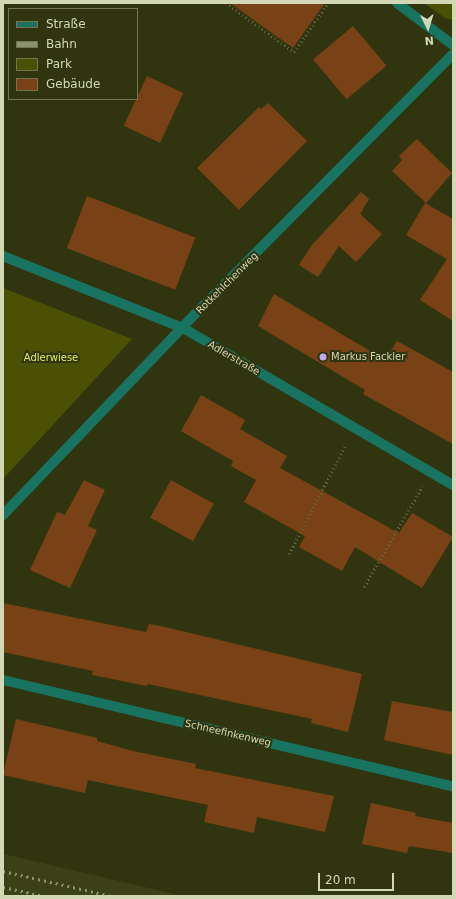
<!DOCTYPE html>
<meta charset="utf-8">
<style>
body{margin:0}
#map{position:relative;width:456px;height:899px;overflow:hidden;background:#31350f;font-family:"DejaVu Sans",sans-serif}
div>[style]{position:absolute}
[style*='--x']{left:calc(var(--x)*1px);top:calc(var(--y)*1px);width:calc(var(--w)*1px);rotate:calc(var(--a)*1deg)}
.built>*{inset:0;background:#3c4017}
.green>*{inset:0;background:#4a5105}
.building>*{inset:0;background:#794216;transform-origin:0 0}
.path>*{height:2.5px;margin-top:-1.25px;transform-origin:0;background:repeating-linear-gradient(90deg,#626742 0 1px,transparent 0 4px)}
.street>*{height:10px;margin:-5px;padding:0 5px;transform-origin:5px;border-radius:5px;background:#187361}
.rail>*{height:3px;margin-top:-1.5px;transform-origin:0;background:repeating-linear-gradient(90deg,#8d926e 0 2px,transparent 0 6px)}
.dots>*{width:11px;height:11px;translate:-50% -50%;box-sizing:border-box;border:2px solid #31350f;border-radius:50%}
span{translate:-50% -50%;white-space:nowrap;text-align:center;line-height:1.15;-webkit-text-stroke:4px #31350f;paint-order:stroke}
.street-label{font-size:10px;color:#d2d8b5}
.poi-label{font-size:10px;color:#d2d8b5}
.left{translate:0 -50%;text-align:left}
.park-label{font-size:10px;color:#dfee62}
.frame{position:absolute;inset:0;border:4px solid #d2d8b5;pointer-events:none}
.legend{position:absolute;left:8px;top:8px;width:130px;height:92px;box-sizing:border-box;background:#31350f;border:1px solid #717651;margin:0;padding:5px 7px;list-style:none;font-size:12px;color:#d2d8b5}
.legend li{display:flex;align-items:center;gap:8px;height:20px}
.legend b{width:20px;border:1px solid #717651}
.north{position:absolute;left:408px;top:8px;width:40px;height:40px;-webkit-text-stroke:3px #31350f;paint-order:stroke;rotate:175deg;font-size:11px;font-weight:700;line-height:16px;text-align:center;color:#d2d8b5}
.north::after{content:'';display:block;margin:auto;width:14px;height:18px;background:#d2d8b5;clip-path:polygon(50% 0,100% 100%,50% 72%,0 100%)}
.scale{position:absolute;left:318px;top:873px;width:76px;height:18px;box-sizing:border-box;border:2px solid #d2d8b5;border-top:0;padding-left:5px;font-size:12px;line-height:14px;white-space:nowrap;color:#d2d8b5;-webkit-text-stroke:3px #31350f;paint-order:stroke}
</style>
<div id="map">
<div class="built">
<i style="clip-path:polygon(3px 854px,72px 870px,183px 896px,3px 896px)"></i>
</div>
<div class="green">
<i style="clip-path:polygon(424px 3px,453px 3px,453px 20px,445px 18px)"></i>
<i style="clip-path:polygon(3px 288px,132px 339px,3px 479px)"></i>
</div>
<div class="building">
<i style="clip-path:polygon(230px 3px,325px 3px,293px 48px)"></i>
<i style="left:353px;top:26px;width:52px;height:52px;rotate:50deg"></i>
<i style="left:147px;top:76px;width:40px;height:55px;rotate:25deg"></i>
<i style="clip-path:polygon(268px 103px,307px 141px,239px 210px,197px 168px,259px 107px,261px 109px)"></i>
<i style="clip-path:polygon(417px 139px,452px 173px,426px 203px,392px 171px,402px 160px,399px 156px)"></i>
<i style="clip-path:polygon(361px 192px,369px 199px,360px 214px,382px 234px,356px 262px,339px 246px,318px 277px,299px 265px,312px 245px)"></i>
<i style="left:87px;top:196px;width:116px;height:56px;rotate:21deg"></i>
<i style="clip-path:polygon(425px 203px,453px 219px,453px 321px,420px 300px,447px 259px,406px 235px)"></i>
<i style="clip-path:polygon(274px 294px,385px 360px,397px 341px,453px 372px,453px 444px,363px 394px,365px 390px,258px 326px)"></i>
<i style="clip-path:polygon(201px 395px,245px 420px,240px 429px,287px 456px,280px 468px,399px 533px,412px 513px,453px 537px,422px 588px,355px 547px,342px 571px,299px 547px,305px 536px,244px 502px,256px 480px,231px 466px,233px 461px,181px 431px)"></i>
<i style="clip-path:polygon(84px 480px,105px 490px,88px 526px,97px 530px,70px 588px,30px 570px,57px 512px,65px 515px)"></i>
<i style="left:171px;top:480px;width:49px;height:43px;rotate:29deg"></i>
<i style="clip-path:polygon(3px 603px,146px 632px,149px 624px,165px 627px,362px 674px,348px 732px,311px 723px,312px 719px,148px 684px,147px 686px,92px 675px,93px 671px,3px 652px)"></i>
<i style="clip-path:polygon(392px 701px,453px 712px,453px 755px,384px 740px)"></i>
<i style="clip-path:polygon(16px 719px,97px 738px,97px 741px,133px 751px,196px 764px,195px 768px,334px 796px,325px 832px,257px 817px,254px 833px,204px 822px,208px 805px,88px 780px,85px 793px,3px 775px)"></i>
<i style="clip-path:polygon(371px 803px,416px 813px,415px 816px,453px 823px,453px 853px,409px 846px,407px 853px,362px 844px)"></i>
</div>
<div class="path">
<i style="--x:226;--y:3;--w:84;--a:35.8"></i>
<i style="--x:294;--y:52;--w:60;--a:-55.2"></i>
<i style="--x:289;--y:554;--w:124;--a:-62.6"></i>
<i style="--x:364;--y:587;--w:116;--a:-59.9"></i>
</div>
<div class="street">
<i style="--x:397;--y:3;--w:70;--a:36.9"></i>
<i style="--x:3;--y:256;--w:194;--a:21.8"></i>
<i style="--x:183;--y:328;--w:312;--a:30.2"></i>
<i style="--x:3;--y:515;--w:277;--a:-46.3"></i>
<i style="--x:194;--y:315;--w:368;--a:-45.2"></i>
<i style="--x:3;--y:680;--w:462;--a:13.3"></i>
</div>
<div class="rail">
<i style="--x:3;--y:871;--w:111;--a:13"></i>
<i style="--x:3;--y:887;--w:42;--a:12.4"></i>
</div>
<div class="dots">
<i style="left:323px;top:357px;background:#bcaaf5"></i>
</div>
<div class="street-label">
<span style="left:227px;top:283px;rotate:-45deg">Rotkehlchenweg</span>
<span style="left:234px;top:358px;rotate:30deg">Adlerstraße</span>
<span style="left:228px;top:733px;rotate:13deg">Schneefinkenweg</span>
</div>
<div class="poi-label">
<span class="left" style="left:331px;top:357px">Markus Fackler</span>
</div>
<div class="park-label">
<span style="left:51px;top:358px">Adlerwiese</span>
</div>
<div class="frame"></div>
<ul class="legend">
<li><b style="height:5px;background:#187361"></b>Straße</li>
<li><b style="height:5px;background:#8d926e"></b>Bahn</li>
<li><b style="height:11px;background:#4a5105"></b>Park</li>
<li><b style="height:11px;background:#794216"></b>Gebäude</li>
</ul>
<div class="north">N</div>
<div class="scale">20 m</div>
</div>
